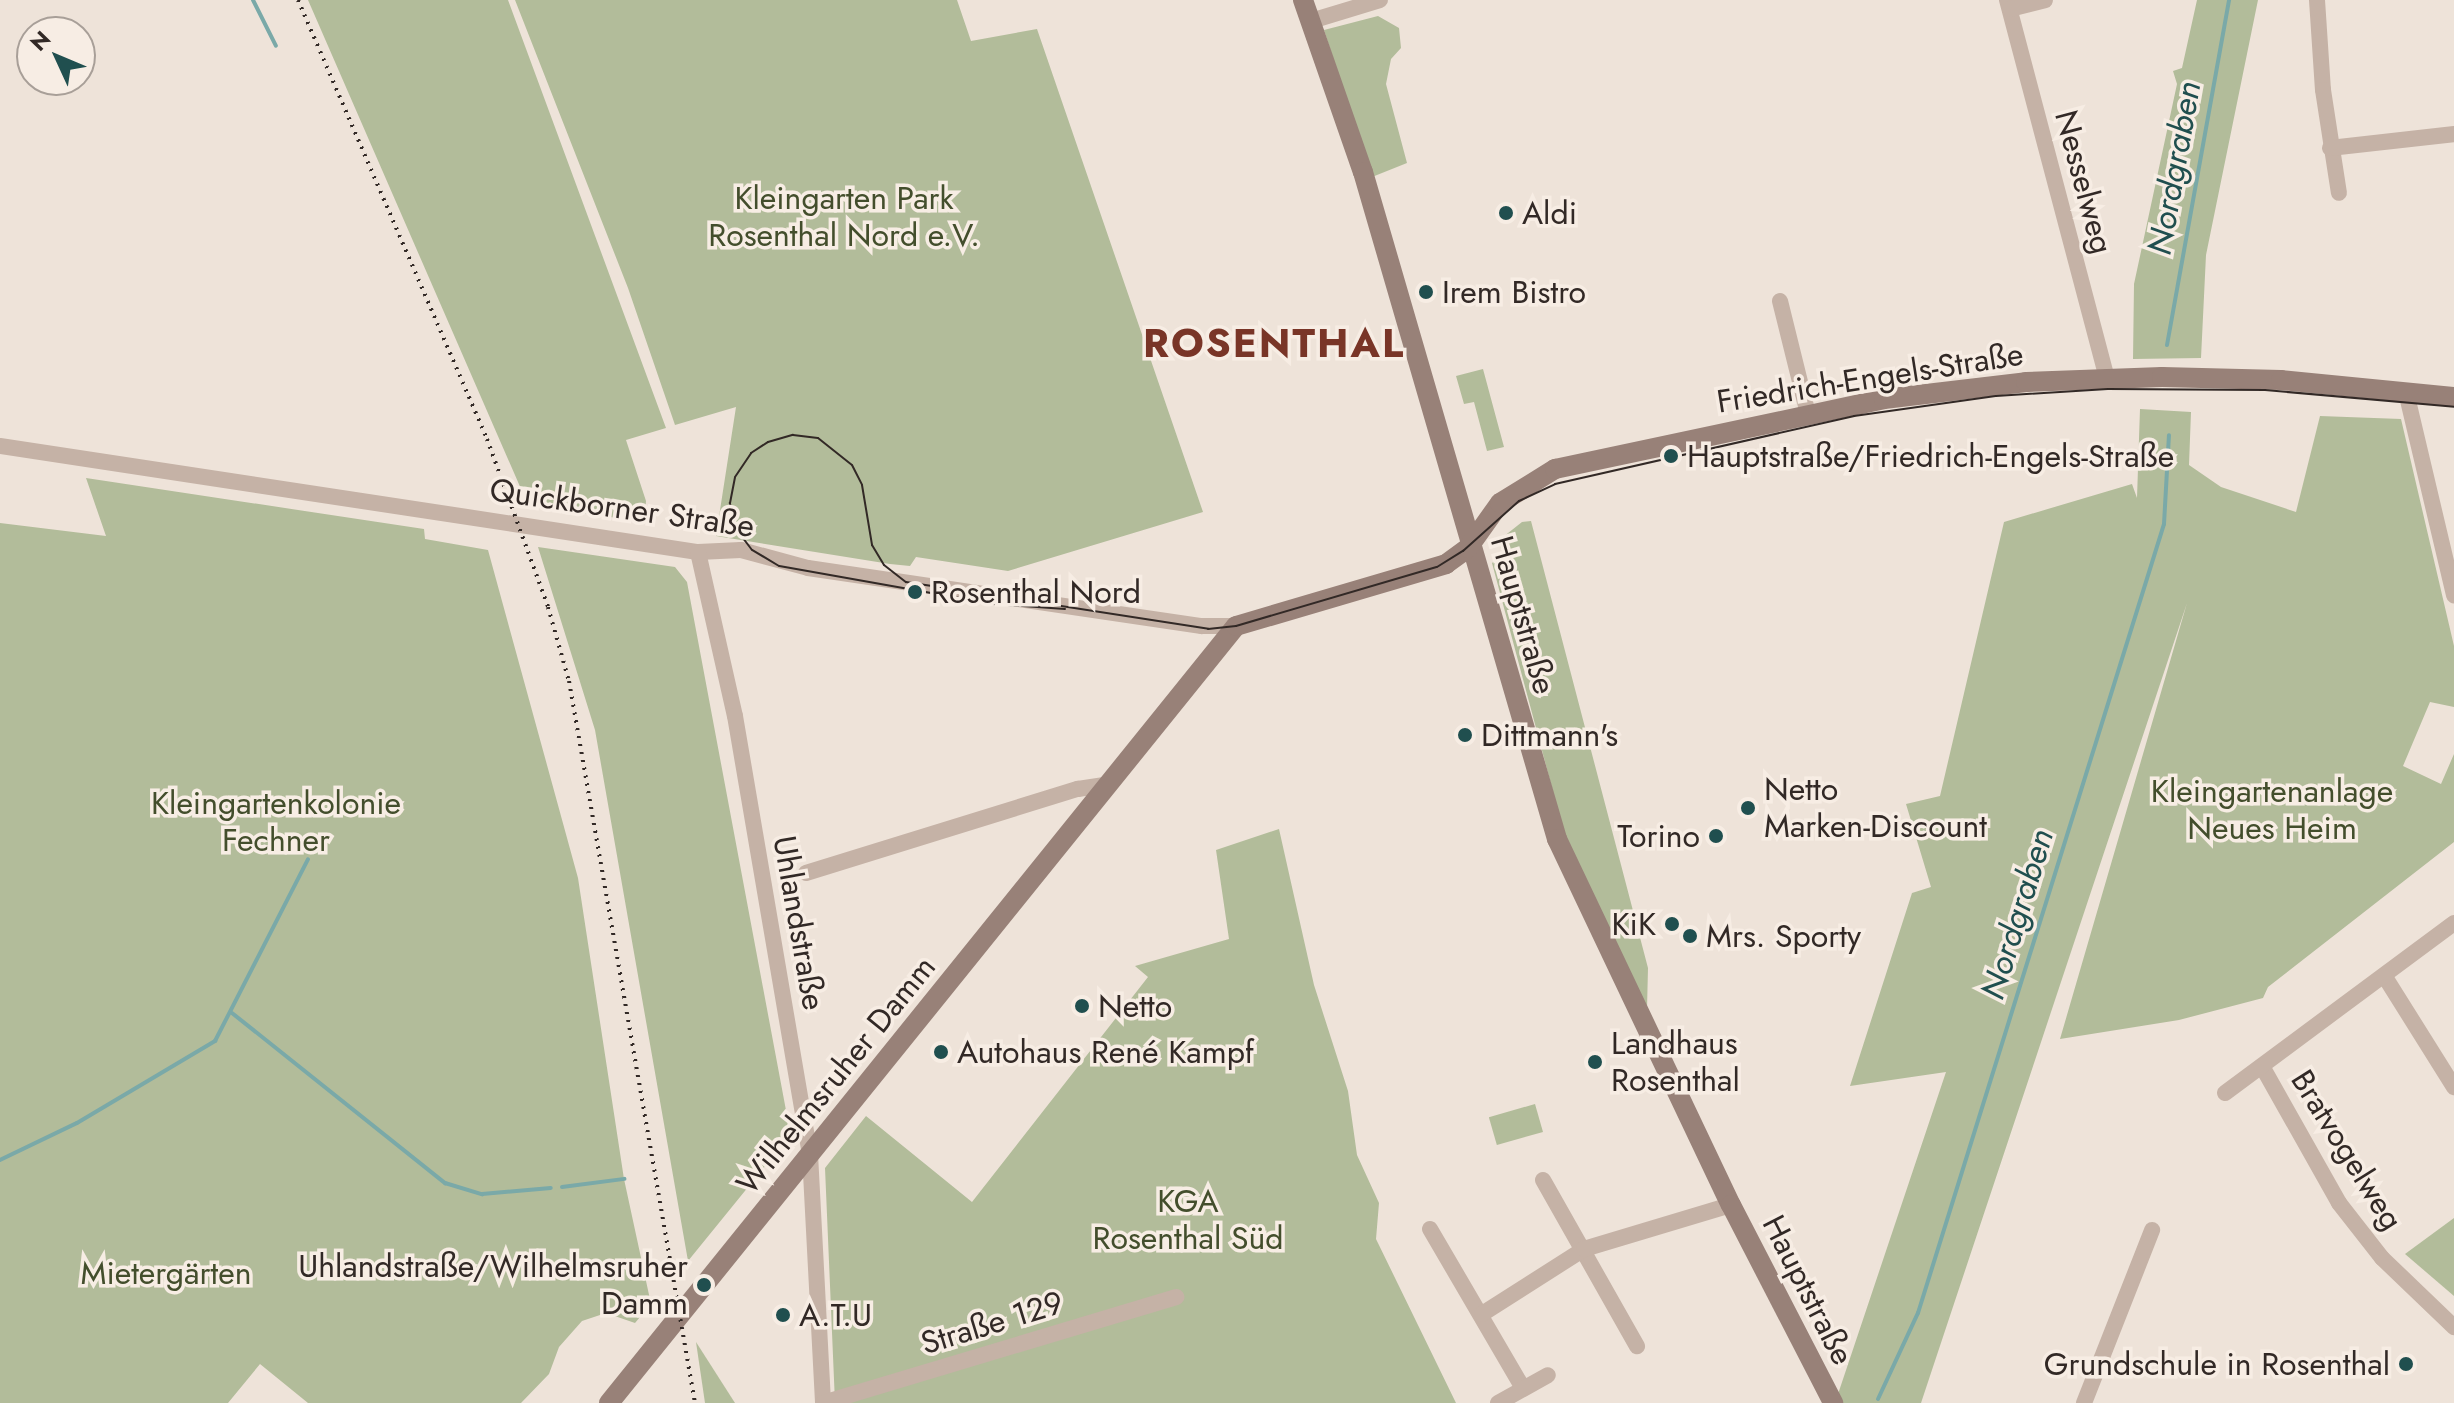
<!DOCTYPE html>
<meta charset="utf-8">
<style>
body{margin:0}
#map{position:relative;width:2454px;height:1403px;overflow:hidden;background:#eee3d9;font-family:Jost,sans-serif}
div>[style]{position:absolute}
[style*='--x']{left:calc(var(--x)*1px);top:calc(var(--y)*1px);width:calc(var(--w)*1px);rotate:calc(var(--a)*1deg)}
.green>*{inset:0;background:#b2bc9a;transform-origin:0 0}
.stream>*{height:4px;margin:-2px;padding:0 2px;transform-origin:2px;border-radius:2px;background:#7aa9a8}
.street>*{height:16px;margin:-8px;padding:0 8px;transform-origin:8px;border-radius:8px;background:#c5b2a6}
.secondary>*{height:20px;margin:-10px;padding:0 10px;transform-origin:10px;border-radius:10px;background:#988178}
.tram>*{height:2px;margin:-1px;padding:0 1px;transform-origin:1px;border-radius:1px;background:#322926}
.rail>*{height:4px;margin-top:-2px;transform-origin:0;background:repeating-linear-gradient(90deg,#322926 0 2px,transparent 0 8px)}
.dots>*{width:22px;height:22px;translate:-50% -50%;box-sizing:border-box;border:4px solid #f7ede4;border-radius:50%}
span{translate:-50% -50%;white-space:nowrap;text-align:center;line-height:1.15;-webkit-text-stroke:7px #f7ede4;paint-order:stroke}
.street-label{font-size:32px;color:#322926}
.park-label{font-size:32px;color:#434e2c}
.poi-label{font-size:32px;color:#322926}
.left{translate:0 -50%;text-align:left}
.right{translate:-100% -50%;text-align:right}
.water-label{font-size:34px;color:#204f4f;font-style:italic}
.district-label{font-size:40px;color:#793527;font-weight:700;letter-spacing:2px}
.north{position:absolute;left:16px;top:16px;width:80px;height:80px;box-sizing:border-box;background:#f7ede4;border:2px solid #a89f98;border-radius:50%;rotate:314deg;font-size:22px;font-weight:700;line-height:32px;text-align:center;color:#322926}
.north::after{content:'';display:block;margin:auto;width:28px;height:36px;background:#204f4f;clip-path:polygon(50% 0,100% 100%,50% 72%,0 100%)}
</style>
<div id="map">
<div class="green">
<i style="clip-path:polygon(308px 0,508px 0,666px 428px,626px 440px,646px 501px,644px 522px,528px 505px)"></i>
<i style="clip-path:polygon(515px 0,957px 0,971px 41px,1037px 29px,1203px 512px,1008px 571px,916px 557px,910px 566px,890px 564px,716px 536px,736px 407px,675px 425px,628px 288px)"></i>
<i style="clip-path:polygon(2197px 0,2258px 0,2206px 255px,2201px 358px,2133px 359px,2134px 284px,2177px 84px,2173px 71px,2182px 68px)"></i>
<i style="clip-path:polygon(1378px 16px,1399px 28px,1401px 48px,1391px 59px,1386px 84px,1407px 163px,1372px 177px,1324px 30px)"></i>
<i style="clip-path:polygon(1483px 369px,1504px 447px,1487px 451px,1474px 402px,1464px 404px,1456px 376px)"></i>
<i style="clip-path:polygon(2140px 409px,2191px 412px,2189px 465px,2221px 487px,2296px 512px,2320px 416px,2401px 419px,2454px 646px,2454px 707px,2430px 702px,2403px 766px,2441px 784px,2454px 754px,2454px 842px,2268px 987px,2263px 998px,2179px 1020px,2060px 1039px,2187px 603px,1921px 1403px,1835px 1403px,1946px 1072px,1850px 1086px,1912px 893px,1931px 887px,1906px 804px,1940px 796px,2004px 522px,2132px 484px,2137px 498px)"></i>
<i style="clip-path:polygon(86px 478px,424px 529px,425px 539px,488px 550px,578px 878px,624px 1179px,651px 1304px,635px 1323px,606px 1313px,582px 1321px,559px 1347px,549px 1374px,521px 1403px,308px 1403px,260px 1364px,228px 1403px,0 1403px,0 523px,106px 536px)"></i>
<i style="clip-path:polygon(1531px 521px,1648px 968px,1647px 1009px,1567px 844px,1492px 563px,1503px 554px,1498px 541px,1522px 522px)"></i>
<i style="clip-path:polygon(538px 547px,675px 567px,687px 582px,788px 1121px,784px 1143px,688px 1261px,595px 730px)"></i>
<i style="clip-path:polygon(1279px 829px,1314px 985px,1348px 1091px,1357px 1155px,1379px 1203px,1376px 1239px,1456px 1403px,835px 1403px,825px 1168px,866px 1116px,972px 1202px,1148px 977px,1135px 966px,1229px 939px,1216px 850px)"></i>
<i style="left:1535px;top:1104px;width:29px;height:48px;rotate:74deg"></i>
<i style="clip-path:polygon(2454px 1218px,2454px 1296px,2405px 1254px)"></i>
<i style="clip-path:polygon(696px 1342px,735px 1403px,705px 1403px)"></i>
</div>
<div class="stream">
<i style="--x:253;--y:0;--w:51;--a:63.4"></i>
<i style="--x:2167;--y:345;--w:351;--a:-79.8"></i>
<i style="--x:232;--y:1013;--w:273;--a:38.6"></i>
<i style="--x:445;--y:1183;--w:39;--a:17"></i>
<i style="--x:482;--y:1194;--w:69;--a:-5"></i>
<i style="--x:0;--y:1160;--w:85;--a:-25.7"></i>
<i style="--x:77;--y:1123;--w:161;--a:-30.7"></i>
<i style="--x:215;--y:1041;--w:204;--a:-62.9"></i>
<i style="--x:562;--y:1187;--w:63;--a:-7.4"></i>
<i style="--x:1878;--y:1399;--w:95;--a:-65.1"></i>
<i style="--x:1918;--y:1313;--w:826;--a:-72.68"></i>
<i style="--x:2164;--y:524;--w:89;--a:-86.8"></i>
</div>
<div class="street">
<i style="--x:2007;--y:0;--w:391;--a:75.2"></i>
<i style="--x:2317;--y:0;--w:90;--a:86.2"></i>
<i style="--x:2323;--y:90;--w:104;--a:81.2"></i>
<i style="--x:2010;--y:9;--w:36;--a:-14"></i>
<i style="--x:1311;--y:21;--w:72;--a:-16.9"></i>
<i style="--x:2330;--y:148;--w:125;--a:-6.4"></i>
<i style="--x:1780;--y:301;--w:116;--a:76.1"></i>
<i style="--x:2406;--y:392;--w:209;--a:76.7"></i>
<i style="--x:0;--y:446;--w:706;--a:8.64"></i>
<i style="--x:698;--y:552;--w:43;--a:-2.7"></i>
<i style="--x:741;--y:550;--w:69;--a:15"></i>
<i style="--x:808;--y:568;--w:398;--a:8.4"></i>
<i style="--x:1202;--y:626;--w:34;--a:0"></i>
<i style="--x:698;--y:552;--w:168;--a:77.3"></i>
<i style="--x:735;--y:716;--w:444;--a:80.3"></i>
<i style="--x:810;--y:1154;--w:249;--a:87"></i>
<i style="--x:806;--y:873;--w:285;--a:-17.2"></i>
<i style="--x:1078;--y:789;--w:30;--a:-9"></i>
<i style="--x:2385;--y:977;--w:130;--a:57.9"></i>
<i style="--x:2263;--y:1068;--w:155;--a:60.6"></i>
<i style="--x:2339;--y:1203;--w:70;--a:52"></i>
<i style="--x:2382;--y:1258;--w:100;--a:43.8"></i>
<i style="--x:2225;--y:1093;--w:285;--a:-36.6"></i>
<i style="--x:1543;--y:1180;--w:191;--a:60.5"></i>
<i style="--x:1430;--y:1229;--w:184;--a:59.7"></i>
<i style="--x:1482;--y:1314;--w:121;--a:-32.5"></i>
<i style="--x:1584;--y:1249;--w:153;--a:-16.7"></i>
<i style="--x:823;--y:1403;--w:369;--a:-16.7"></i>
<i style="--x:1498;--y:1403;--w:57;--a:-29.2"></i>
<i style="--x:2084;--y:1403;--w:186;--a:-68.5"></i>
</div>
<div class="secondary">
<i style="--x:1303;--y:0;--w:182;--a:70.8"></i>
<i style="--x:1363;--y:172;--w:695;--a:73.78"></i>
<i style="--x:1557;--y:839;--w:405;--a:64.6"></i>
<i style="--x:1731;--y:1205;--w:223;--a:62.7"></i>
<i style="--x:609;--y:1403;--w:998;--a:-51.1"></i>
<i style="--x:1236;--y:626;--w:219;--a:-16.4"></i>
<i style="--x:1446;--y:564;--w:27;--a:-36"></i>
<i style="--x:1468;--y:548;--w:55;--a:-54.6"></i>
<i style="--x:1500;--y:503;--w:65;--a:-31.7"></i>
<i style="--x:1555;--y:469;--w:336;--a:-12"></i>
<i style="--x:1884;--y:399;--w:143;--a:-6.8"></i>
<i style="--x:2026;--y:382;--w:136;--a:-2.1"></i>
<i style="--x:2162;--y:377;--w:119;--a:1.4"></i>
<i style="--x:2281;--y:380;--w:174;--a:5.6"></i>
</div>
<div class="tram">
<i style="--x:1065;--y:609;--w:72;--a:-176"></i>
<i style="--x:993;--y:604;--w:217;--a:-169.9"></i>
<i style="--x:779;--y:566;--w:31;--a:-149"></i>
<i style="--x:752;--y:550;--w:25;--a:-127"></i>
<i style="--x:737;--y:530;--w:28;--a:-105"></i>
<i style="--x:730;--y:503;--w:26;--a:-79"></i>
<i style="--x:735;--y:477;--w:29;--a:-56"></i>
<i style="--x:751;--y:453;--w:20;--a:-33"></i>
<i style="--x:768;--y:442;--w:26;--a:-16"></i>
<i style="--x:793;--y:435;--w:25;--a:7"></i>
<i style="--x:818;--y:438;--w:43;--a:38.5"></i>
<i style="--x:852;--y:465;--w:22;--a:63"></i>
<i style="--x:862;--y:485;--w:61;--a:80.5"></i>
<i style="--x:872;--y:545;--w:23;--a:59"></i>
<i style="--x:884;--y:565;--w:28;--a:38"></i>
<i style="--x:906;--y:582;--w:306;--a:8.8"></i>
<i style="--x:1208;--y:629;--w:28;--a:-6"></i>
<i style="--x:1236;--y:626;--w:209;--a:-16.4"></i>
<i style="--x:1437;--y:567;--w:31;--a:-32"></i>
<i style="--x:1463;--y:551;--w:75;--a:-41.8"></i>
<i style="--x:1519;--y:501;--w:40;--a:-25"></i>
<i style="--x:1555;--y:484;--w:307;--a:-12.8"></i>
<i style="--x:1854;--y:416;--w:143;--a:-8"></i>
<i style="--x:1996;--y:396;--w:112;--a:-3.6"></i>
<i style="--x:2108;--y:389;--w:157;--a:0.4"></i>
<i style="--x:2265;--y:390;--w:190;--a:5.1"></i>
</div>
<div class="rail">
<i style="--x:298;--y:0;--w:478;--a:66.7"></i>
<i style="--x:487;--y:439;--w:179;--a:70"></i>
<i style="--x:548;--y:607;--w:77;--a:74.2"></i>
<i style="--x:569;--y:681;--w:733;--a:80.1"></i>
</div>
<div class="dots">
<i style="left:1506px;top:213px;background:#204f4f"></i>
<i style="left:1426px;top:292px;background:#204f4f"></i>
<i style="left:1671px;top:456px;background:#204f4f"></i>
<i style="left:915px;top:592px;background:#204f4f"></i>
<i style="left:1465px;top:735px;background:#204f4f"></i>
<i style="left:1748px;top:808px;background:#204f4f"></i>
<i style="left:1716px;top:836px;background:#204f4f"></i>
<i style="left:1672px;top:924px;background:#204f4f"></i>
<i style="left:1690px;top:936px;background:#204f4f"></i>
<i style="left:1082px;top:1006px;background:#204f4f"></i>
<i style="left:941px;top:1052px;background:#204f4f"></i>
<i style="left:1595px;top:1062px;background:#204f4f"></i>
<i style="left:704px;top:1285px;background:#204f4f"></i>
<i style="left:783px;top:1315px;background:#204f4f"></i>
<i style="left:2406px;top:1364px;background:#204f4f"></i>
</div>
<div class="street-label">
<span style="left:2084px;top:182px;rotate:75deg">Nesselweg</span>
<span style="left:1870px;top:378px;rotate:-9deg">Friedrich-Engels-Straße</span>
<span style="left:622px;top:508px;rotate:8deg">Quickborner Straße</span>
<span style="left:1523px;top:615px;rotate:74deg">Hauptstraße</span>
<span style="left:799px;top:923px;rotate:80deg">Uhlandstraße</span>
<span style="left:836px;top:1075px;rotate:-51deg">Wilhelmsruher Damm</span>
<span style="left:2347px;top:1150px;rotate:58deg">Bratvogelweg</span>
<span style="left:1808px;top:1290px;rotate:63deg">Hauptstraße</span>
<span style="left:992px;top:1323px;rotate:-17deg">Straße 129</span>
</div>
<div class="park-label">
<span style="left:844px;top:217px">Kleingarten Park<br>Rosenthal Nord e.V.</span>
<span style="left:2272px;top:810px">Kleingartenanlage<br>Neues Heim</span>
<span style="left:276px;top:822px">Kleingartenkolonie<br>Fechner</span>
<span style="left:1188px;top:1220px">KGA<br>Rosenthal Süd</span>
<span style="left:166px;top:1273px">Mietergärten</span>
</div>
<div class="poi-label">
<span class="left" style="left:1522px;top:213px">Aldi</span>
<span class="left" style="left:1442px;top:292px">Irem Bistro</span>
<span class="left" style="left:1687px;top:456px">Hauptstraße/Friedrich-Engels-Straße</span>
<span class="left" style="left:931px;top:592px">Rosenthal Nord</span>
<span class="left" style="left:1481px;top:735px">Dittmann's</span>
<span class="left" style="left:1764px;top:808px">Netto<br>Marken-Discount</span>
<span class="right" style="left:1700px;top:836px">Torino</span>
<span class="right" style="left:1656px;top:924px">KiK</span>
<span class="left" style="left:1706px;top:936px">Mrs. Sporty</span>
<span class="left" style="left:1098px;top:1006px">Netto</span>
<span class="left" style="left:1611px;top:1062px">Landhaus<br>Rosenthal</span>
<span class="left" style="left:957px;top:1052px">Autohaus René Kampf</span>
<span class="right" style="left:688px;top:1285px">Uhlandstraße/Wilhelmsruher<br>Damm</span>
<span class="left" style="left:799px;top:1315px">A.T.U</span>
<span class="right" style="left:2390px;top:1364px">Grundschule in Rosenthal</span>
</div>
<div class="water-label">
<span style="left:2174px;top:168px;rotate:-80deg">Nordgraben</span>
<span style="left:2017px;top:914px;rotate:-73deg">Nordgraben</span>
</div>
<div class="district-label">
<span style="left:1274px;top:343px">ROSENTHAL</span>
</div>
<div class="north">N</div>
</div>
